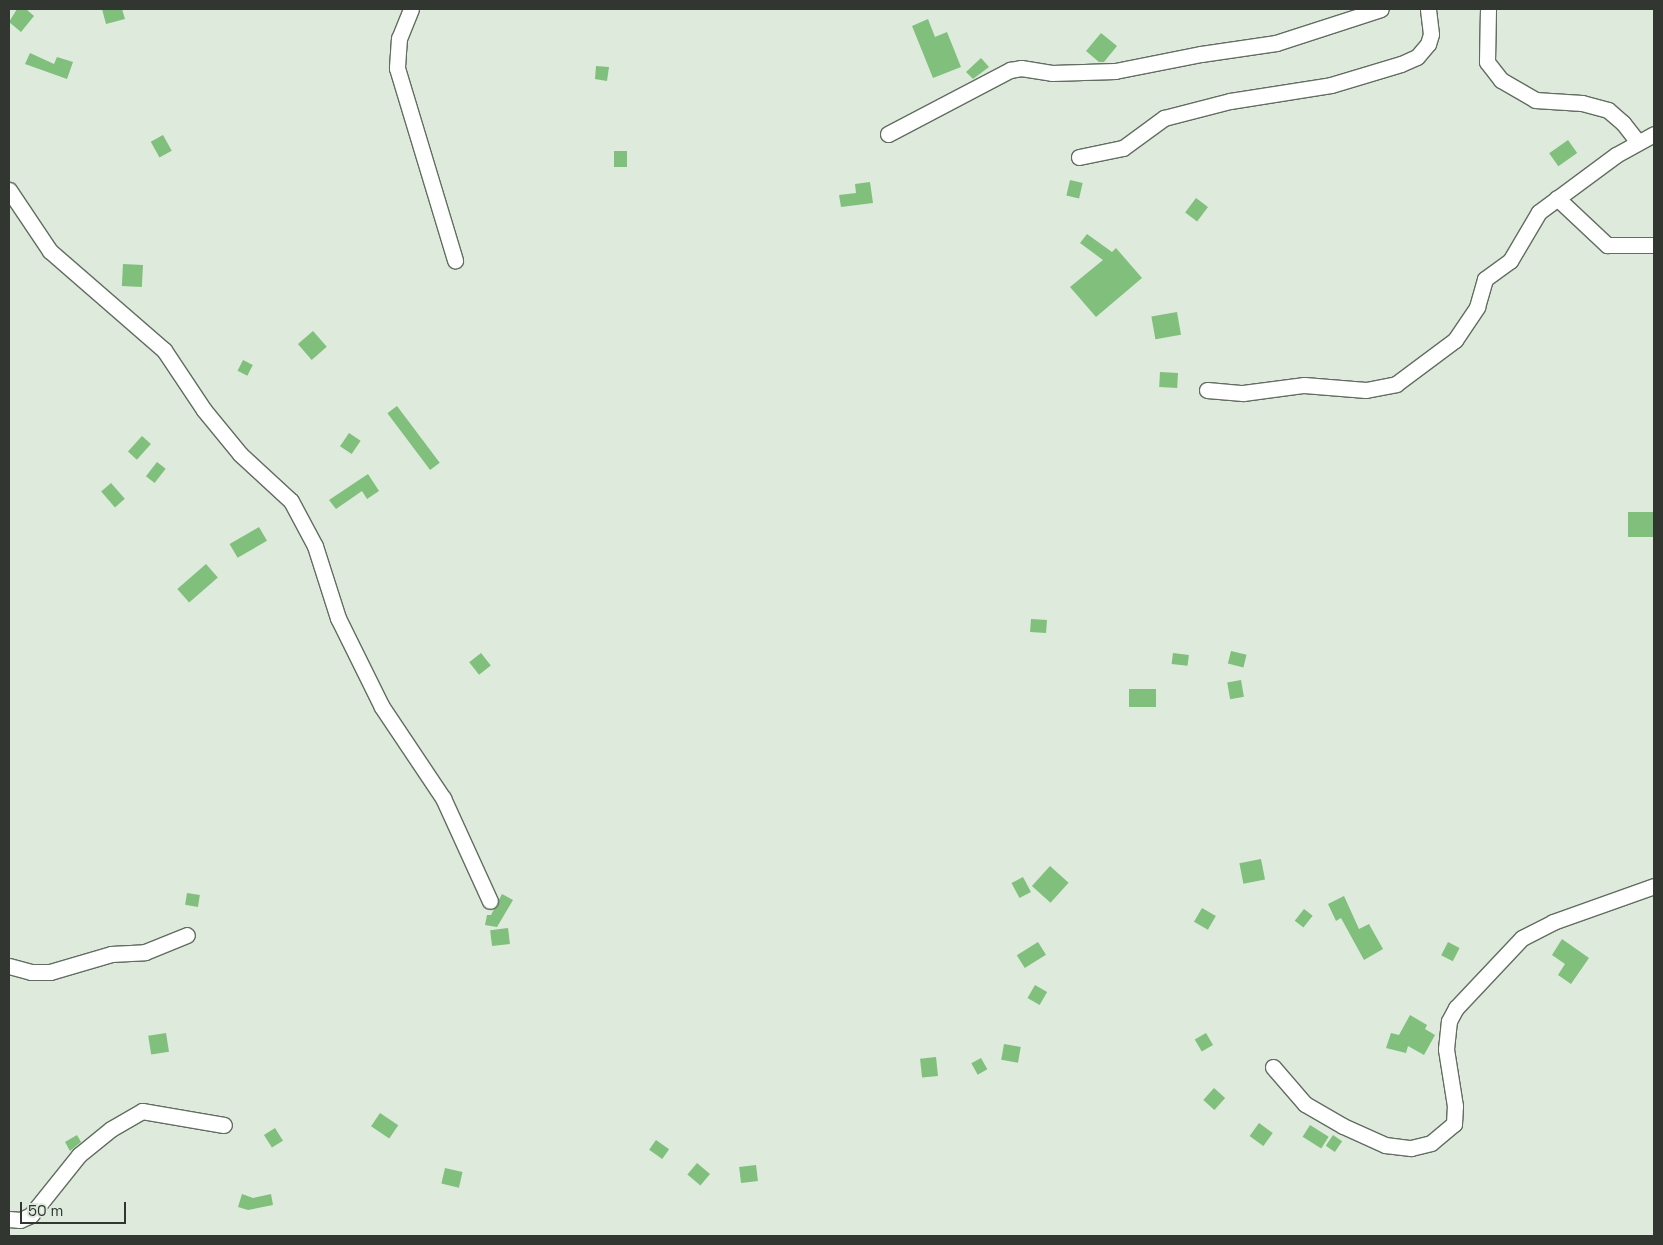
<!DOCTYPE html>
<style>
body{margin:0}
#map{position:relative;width:1663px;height:1245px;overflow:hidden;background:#ddeadc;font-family:"Space Grotesk",sans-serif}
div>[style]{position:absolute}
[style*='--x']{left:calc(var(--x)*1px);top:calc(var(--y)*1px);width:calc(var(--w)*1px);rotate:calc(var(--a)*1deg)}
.building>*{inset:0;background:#80bf7c;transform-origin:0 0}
.roads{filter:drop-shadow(1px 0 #626d61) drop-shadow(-1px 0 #626d61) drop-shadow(0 1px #626d61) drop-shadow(0 -1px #626d61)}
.street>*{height:15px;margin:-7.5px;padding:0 7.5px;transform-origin:7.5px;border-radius:7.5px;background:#fff}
span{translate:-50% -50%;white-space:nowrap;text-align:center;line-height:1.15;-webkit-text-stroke:4px #ddeadc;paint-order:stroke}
.frame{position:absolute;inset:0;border:10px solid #313631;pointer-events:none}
.scale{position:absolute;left:20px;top:1202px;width:106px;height:22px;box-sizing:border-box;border:2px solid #313631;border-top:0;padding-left:6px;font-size:15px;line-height:18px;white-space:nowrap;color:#313631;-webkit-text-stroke:4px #ddeadc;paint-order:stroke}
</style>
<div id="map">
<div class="building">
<i style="clip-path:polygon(17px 9px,26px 9px,34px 16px,21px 32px,9px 22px)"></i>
<i style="clip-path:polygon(102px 9px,122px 9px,125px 19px,106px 24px)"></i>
<i style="clip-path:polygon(928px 19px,935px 37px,947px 32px,961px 67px,933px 78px,912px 26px)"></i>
<i style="clip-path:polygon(1101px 33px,1117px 46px,1104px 62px,1099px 62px,1086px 51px)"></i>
<i style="clip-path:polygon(30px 53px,54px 64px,57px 57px,73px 62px,67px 79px,25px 64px)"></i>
<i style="clip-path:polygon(981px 58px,989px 67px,973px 79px,966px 72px)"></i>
<i style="clip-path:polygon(596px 66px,609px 67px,607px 81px,595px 79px)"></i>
<i style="left:163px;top:135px;width:18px;height:14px;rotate:61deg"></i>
<i style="left:1568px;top:140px;width:16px;height:23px;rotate:55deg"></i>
<i style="left:614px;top:151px;width:13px;height:16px"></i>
<i style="left:1070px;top:180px;width:13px;height:16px;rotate:13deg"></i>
<i style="clip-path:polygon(870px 182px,873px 203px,841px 207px,839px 195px,856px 193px,855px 184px)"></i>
<i style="left:1196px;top:198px;width:15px;height:18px;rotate:37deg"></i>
<i style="clip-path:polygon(1087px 234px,1112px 252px,1116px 248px,1142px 278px,1096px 317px,1070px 287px,1103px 260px,1080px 243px)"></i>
<i style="left:123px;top:264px;width:20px;height:22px;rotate:3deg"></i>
<i style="left:1177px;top:312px;width:23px;height:26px;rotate:80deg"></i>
<i style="left:313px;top:331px;width:21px;height:20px;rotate:49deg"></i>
<i style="left:243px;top:360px;width:11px;height:12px;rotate:27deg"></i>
<i style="left:1160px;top:372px;width:18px;height:15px;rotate:3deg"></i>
<i style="left:397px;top:406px;width:71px;height:12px;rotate:53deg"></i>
<i style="left:349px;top:433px;width:14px;height:16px;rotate:34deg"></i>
<i style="left:142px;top:436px;width:12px;height:21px;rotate:42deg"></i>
<i style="left:157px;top:462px;width:11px;height:18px;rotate:38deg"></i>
<i style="clip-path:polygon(368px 474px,379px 491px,367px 499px,362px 491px,336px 509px,329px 500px)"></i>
<i style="left:111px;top:483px;width:21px;height:13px;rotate:49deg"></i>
<i style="left:1654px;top:512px;width:25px;height:26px;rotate:90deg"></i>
<i style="left:259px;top:527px;width:16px;height:34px;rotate:60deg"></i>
<i style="left:206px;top:564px;width:18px;height:38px;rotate:49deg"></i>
<i style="left:1031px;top:619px;width:16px;height:13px;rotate:4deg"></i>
<i style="left:1231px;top:651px;width:16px;height:13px;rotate:14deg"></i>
<i style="left:481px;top:653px;width:16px;height:15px;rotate:52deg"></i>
<i style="left:1173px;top:653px;width:16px;height:11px;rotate:7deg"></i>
<i style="left:1241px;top:680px;width:17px;height:14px;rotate:80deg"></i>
<i style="left:1129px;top:689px;width:27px;height:18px"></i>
<i style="left:1261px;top:859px;width:21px;height:22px;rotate:79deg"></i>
<i style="left:1050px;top:866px;width:25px;height:27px;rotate:42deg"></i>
<i style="left:1023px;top:877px;width:17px;height:13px;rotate:62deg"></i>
<i style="left:187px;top:893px;width:13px;height:12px;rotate:9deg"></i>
<i style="clip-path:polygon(502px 894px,513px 900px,497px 927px,485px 925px,487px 915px,491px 915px)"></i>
<i style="clip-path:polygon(1344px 896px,1359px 929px,1369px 924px,1383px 949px,1364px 960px,1341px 918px,1336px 921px,1328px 904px)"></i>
<i style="left:1202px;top:908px;width:16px;height:16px;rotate:30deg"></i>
<i style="left:1304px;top:909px;width:11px;height:15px;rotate:38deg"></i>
<i style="left:508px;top:928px;width:16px;height:18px;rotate:83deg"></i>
<i style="clip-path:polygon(1562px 939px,1589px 958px,1571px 984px,1558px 975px,1565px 964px,1552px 955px)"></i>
<i style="left:1038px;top:942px;width:15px;height:25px;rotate:58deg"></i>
<i style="left:1448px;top:942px;width:13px;height:15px;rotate:27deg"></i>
<i style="left:1035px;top:985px;width:14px;height:15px;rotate:30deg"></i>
<i style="clip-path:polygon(1410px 1015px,1427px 1025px,1425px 1029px,1435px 1035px,1424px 1055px,1408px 1046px,1406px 1053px,1386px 1048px,1391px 1033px,1399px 1035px)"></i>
<i style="left:166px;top:1033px;width:19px;height:18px;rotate:81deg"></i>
<i style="left:1206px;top:1033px;width:14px;height:13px;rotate:60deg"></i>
<i style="left:1004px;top:1044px;width:17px;height:16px;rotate:10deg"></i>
<i style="left:936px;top:1057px;width:19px;height:16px;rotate:84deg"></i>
<i style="left:981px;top:1058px;width:13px;height:11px;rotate:61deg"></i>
<i style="left:1214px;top:1088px;width:15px;height:16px;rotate:42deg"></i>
<i style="left:380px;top:1113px;width:22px;height:16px;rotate:34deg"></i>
<i style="left:1259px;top:1123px;width:17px;height:16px;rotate:36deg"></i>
<i style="left:1310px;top:1125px;width:22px;height:14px;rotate:32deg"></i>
<i style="left:275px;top:1128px;width:15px;height:13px;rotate:58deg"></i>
<i style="clip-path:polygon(77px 1135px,81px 1142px,70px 1151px,65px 1142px)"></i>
<i style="left:1333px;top:1135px;width:11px;height:13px;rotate:34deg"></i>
<i style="left:656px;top:1140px;width:16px;height:12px;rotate:35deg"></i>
<i style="left:697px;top:1163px;width:17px;height:15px;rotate:40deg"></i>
<i style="left:756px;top:1165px;width:16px;height:17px;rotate:83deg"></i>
<i style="left:445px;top:1168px;width:18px;height:16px;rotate:13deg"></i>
<i style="clip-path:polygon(242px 1194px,253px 1198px,271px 1194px,273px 1205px,248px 1210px,238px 1207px)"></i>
</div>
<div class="roads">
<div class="street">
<i style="--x:411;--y:9;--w:31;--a:112"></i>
<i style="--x:399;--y:38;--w:30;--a:94"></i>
<i style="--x:397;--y:68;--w:201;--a:73.2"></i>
<i style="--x:1488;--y:9;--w:53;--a:91.1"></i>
<i style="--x:1487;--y:62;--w:23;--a:52"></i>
<i style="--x:1501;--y:80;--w:39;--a:30"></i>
<i style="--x:1535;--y:100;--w:47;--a:3.7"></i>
<i style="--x:1582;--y:103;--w:27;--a:15"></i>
<i style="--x:1608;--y:110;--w:20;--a:41"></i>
<i style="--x:1623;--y:123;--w:23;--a:52"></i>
<i style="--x:888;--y:134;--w:138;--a:-27.7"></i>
<i style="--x:1010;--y:70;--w:11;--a:-10"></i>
<i style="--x:1021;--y:68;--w:31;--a:9"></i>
<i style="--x:1052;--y:73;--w:63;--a:-1.8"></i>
<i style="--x:1115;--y:71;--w:88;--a:-11.2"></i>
<i style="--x:1201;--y:54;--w:76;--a:-8.3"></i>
<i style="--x:1276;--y:43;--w:110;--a:-17.9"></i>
<i style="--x:1079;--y:157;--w:45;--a:-11.6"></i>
<i style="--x:1123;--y:148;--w:51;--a:-36.2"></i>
<i style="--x:1164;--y:118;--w:68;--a:-14.4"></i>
<i style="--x:1230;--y:101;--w:102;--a:-9"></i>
<i style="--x:1331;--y:85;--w:73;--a:-16.7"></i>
<i style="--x:1401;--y:64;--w:17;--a:-24"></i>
<i style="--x:1417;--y:57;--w:17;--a:-50"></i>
<i style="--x:1428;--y:44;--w:10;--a:-73"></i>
<i style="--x:1431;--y:34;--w:25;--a:-97"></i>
<i style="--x:9;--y:190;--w:73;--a:56.1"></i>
<i style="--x:50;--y:251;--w:151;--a:41"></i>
<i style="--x:164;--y:350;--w:72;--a:56.3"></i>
<i style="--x:204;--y:410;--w:57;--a:50.7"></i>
<i style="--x:240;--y:454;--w:69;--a:42.7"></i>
<i style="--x:291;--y:501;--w:51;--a:61.9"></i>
<i style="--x:315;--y:546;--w:76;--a:72.3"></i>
<i style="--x:338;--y:618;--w:99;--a:63.7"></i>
<i style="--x:382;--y:707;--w:110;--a:56.2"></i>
<i style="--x:443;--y:798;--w:113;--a:65.5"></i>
<i style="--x:1557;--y:198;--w:69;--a:43.2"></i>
<i style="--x:1607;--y:245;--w:47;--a:0"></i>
<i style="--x:1207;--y:390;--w:36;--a:5"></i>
<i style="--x:1243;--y:393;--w:62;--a:-7.5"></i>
<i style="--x:1304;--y:385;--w:62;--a:4.6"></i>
<i style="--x:1366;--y:390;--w:31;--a:-11"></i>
<i style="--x:1396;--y:384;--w:74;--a:-36.7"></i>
<i style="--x:1455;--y:340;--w:40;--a:-56"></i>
<i style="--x:1477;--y:307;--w:29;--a:-74"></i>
<i style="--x:1485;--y:279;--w:31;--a:-36"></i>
<i style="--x:1510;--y:261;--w:57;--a:-59.4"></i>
<i style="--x:1539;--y:212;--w:96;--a:-36.5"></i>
<i style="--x:1616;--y:155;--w:43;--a:-28.9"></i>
<i style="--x:9;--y:966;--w:23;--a:15"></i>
<i style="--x:31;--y:972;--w:19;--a:0"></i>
<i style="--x:50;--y:972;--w:64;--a:-16.4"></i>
<i style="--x:111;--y:954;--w:34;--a:-3"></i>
<i style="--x:145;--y:952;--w:45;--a:-22"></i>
<i style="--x:1273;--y:1067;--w:49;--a:49.1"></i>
<i style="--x:1305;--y:1104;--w:44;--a:30.1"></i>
<i style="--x:1343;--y:1126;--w:46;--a:24.3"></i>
<i style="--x:1385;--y:1145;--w:26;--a:7"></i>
<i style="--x:1411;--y:1148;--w:21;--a:-14"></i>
<i style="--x:1431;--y:1143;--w:30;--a:-40"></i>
<i style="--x:1454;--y:1124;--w:18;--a:-87"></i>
<i style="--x:1455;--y:1106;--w:58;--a:-99"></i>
<i style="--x:1446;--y:1049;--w:28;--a:-84"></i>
<i style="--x:1449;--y:1021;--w:15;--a:-62"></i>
<i style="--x:1456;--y:1008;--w:96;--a:-46.7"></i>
<i style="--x:1522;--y:938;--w:35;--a:-27"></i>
<i style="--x:1553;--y:922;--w:107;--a:-19.6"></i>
<i style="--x:9;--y:1219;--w:11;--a:5"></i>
<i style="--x:20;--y:1220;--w:12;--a:-24"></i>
<i style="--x:31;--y:1215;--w:77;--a:-51.3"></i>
<i style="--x:79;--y:1155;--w:41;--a:-39.1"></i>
<i style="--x:111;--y:1129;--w:36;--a:-30"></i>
<i style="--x:142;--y:1111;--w:83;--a:9.7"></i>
</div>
</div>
<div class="frame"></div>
<div class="scale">50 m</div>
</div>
